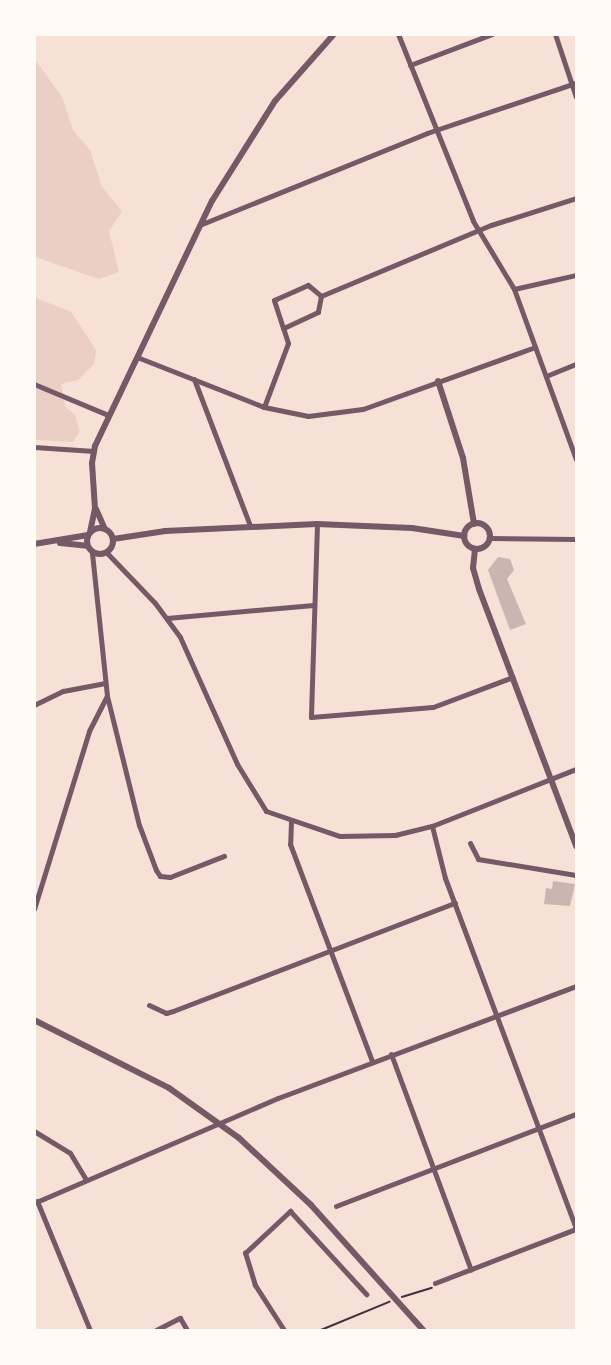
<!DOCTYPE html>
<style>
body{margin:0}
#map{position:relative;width:611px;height:1365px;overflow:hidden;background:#f7e1d7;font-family:"PT Serif",serif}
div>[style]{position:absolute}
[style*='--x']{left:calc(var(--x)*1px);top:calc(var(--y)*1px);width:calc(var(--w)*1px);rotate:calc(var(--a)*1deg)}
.green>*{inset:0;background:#ebcfc5}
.building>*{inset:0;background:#ccb4b1}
.path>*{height:1.5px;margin:-0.75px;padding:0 0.75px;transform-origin:0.75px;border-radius:0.75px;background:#4a2c40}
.minor>*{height:5px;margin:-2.5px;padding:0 2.5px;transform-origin:2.5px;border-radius:2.5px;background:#755966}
.tertiary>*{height:6px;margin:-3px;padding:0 3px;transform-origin:3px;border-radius:3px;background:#755966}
.tertiary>.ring{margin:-3px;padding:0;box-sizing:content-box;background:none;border:6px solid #755966;border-radius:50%}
span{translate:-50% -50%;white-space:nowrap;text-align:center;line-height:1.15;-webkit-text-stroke:6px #fffaf5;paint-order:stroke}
.frame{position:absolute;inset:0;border:36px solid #fffaf5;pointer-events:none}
</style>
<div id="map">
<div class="green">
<i style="clip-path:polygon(34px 58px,62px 97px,73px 130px,90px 150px,102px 187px,122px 211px,109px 231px,119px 272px,99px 279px,35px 257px)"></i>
<i style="clip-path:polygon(34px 297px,71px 312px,96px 350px,94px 364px,78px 380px,61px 384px,65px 406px,75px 415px,80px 431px,73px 442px,35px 440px)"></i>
</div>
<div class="building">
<i style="clip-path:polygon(498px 557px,510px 559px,514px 570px,507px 579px,526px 624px,510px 630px,488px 570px)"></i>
<i style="clip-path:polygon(553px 881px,575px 884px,570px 906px,544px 904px,546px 888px,552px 889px)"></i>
</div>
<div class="path">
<i style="--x:402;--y:1297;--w:31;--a:-17"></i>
<i style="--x:321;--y:1330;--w:74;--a:-22.4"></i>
</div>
<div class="minor">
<i style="--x:398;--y:34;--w:201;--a:68.1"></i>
<i style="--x:473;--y:221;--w:79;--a:58.9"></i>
<i style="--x:514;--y:289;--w:181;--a:70"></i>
<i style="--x:555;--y:34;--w:66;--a:71.6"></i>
<i style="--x:410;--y:65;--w:88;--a:-20.7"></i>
<i style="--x:202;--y:224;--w:243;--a:-22"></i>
<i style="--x:427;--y:133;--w:157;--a:-18.6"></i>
<i style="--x:308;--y:285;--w:17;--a:40"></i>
<i style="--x:321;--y:296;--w:16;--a:101"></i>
<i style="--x:318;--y:312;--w:38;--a:155"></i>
<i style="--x:283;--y:328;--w:29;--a:-108"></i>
<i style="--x:274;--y:300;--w:37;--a:-24"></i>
<i style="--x:514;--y:289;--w:64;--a:-12.7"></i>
<i style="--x:321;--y:296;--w:184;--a:-22.7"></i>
<i style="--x:491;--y:225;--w:89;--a:-17.6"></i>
<i style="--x:137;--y:357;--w:136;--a:21.5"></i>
<i style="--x:264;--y:407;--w:45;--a:11.6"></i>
<i style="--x:308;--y:416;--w:55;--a:-7.3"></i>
<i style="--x:363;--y:409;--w:183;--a:-19.8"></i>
<i style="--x:546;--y:376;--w:32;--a:-22"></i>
<i style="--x:194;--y:379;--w:157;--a:69.1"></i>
<i style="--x:34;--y:384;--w:80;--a:22.7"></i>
<i style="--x:264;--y:407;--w:68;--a:-69.4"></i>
<i style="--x:288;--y:343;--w:16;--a:-108"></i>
<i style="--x:34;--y:447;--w:60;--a:3.8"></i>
<i style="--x:317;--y:524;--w:193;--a:91.8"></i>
<i style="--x:311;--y:717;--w:122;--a:-4.7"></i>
<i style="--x:433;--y:707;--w:85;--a:-20.6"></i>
<i style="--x:490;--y:538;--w:86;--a:0.7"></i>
<i style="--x:92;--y:553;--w:144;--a:84"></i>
<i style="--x:107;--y:696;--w:133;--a:76.1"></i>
<i style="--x:139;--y:825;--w:48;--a:69.3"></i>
<i style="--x:156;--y:870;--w:7;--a:56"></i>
<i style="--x:160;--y:876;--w:10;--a:6"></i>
<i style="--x:170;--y:877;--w:58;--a:-21.3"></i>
<i style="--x:107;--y:553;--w:69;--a:46.2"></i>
<i style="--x:155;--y:603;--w:42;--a:53.7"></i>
<i style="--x:180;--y:637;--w:139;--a:65.8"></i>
<i style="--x:237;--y:764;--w:55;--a:58.3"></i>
<i style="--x:266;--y:811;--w:78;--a:18.7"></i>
<i style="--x:340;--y:836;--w:55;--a:-1"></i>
<i style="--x:395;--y:835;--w:38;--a:-14"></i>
<i style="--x:432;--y:826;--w:155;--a:-21.6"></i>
<i style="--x:167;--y:618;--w:147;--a:-5.1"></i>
<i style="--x:34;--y:705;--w:32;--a:-26"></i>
<i style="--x:63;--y:691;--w:43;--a:-10.8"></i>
<i style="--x:291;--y:821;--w:23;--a:92"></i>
<i style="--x:290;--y:844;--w:232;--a:69.3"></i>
<i style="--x:432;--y:826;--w:54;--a:76"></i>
<i style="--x:445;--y:878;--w:375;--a:69.5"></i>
<i style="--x:470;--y:843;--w:18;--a:63"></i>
<i style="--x:478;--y:859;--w:99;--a:9.3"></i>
<i style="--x:34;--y:909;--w:186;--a:-72.8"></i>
<i style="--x:89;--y:731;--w:39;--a:-63"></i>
<i style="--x:149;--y:1005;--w:19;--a:25"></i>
<i style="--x:166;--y:1013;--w:7;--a:-16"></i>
<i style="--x:173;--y:1011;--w:302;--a:-21"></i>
<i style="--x:391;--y:1054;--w:230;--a:69.7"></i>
<i style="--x:34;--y:1131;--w:42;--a:31.4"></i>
<i style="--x:70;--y:1153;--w:31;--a:59"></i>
<i style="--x:37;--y:1201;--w:139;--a:67.7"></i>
<i style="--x:34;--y:1203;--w:266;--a:-23.3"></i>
<i style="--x:278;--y:1098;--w:318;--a:-20.6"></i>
<i style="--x:336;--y:1206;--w:257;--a:-21"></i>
<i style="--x:435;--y:1283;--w:151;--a:-21"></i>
<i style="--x:156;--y:1330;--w:27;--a:-27"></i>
<i style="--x:180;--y:1318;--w:14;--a:60"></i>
<i style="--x:284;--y:1330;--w:54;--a:-122.8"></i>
<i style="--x:255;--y:1285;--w:34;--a:-107"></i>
<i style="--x:245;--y:1253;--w:62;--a:-43"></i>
<i style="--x:290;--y:1211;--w:113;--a:47.5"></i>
</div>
<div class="tertiary">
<i style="--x:438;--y:381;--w:81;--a:72"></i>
<i style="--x:463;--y:458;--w:67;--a:80.5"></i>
<i style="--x:96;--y:509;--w:22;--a:66"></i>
<i class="ring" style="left:464px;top:523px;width:20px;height:20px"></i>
<i class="ring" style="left:87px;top:528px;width:20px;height:20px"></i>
<i style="--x:90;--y:532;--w:24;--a:-78"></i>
<i style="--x:95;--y:509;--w:46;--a:-93.7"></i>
<i style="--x:92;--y:463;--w:17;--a:-80"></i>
<i style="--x:95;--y:446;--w:272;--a:-64.5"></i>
<i style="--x:212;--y:201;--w:118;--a:-57.8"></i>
<i style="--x:275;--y:101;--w:89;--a:-48.6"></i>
<i style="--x:113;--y:539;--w:53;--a:-8.7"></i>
<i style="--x:165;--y:531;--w:152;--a:-2.6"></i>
<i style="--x:317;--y:524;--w:95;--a:2.4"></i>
<i style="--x:412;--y:528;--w:53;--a:8.7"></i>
<i style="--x:60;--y:543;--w:27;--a:6"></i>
<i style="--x:34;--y:544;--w:55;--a:-9.5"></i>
<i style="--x:475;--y:549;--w:19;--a:96"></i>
<i style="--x:473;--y:568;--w:22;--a:74"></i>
<i style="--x:479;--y:589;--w:275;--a:69.3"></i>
<i style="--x:34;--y:1020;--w:151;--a:26.7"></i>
<i style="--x:169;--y:1088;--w:86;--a:35.5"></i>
<i style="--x:239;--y:1138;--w:98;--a:42.9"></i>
<i style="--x:311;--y:1205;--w:168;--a:48.1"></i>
</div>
<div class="frame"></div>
</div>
